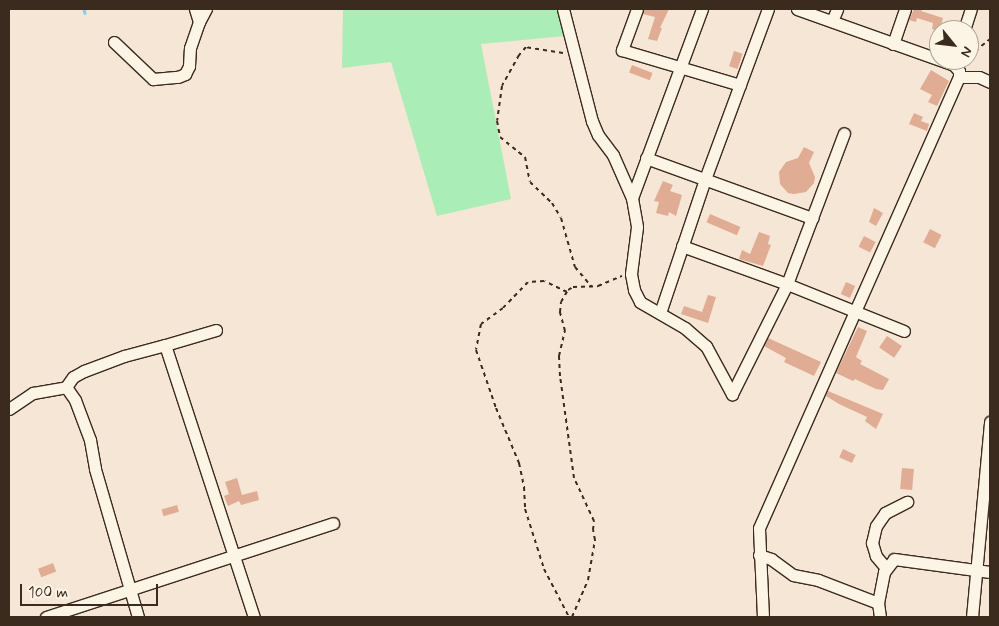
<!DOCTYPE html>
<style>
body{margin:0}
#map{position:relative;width:999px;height:626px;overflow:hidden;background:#f6e6d5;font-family:Mynerve,sans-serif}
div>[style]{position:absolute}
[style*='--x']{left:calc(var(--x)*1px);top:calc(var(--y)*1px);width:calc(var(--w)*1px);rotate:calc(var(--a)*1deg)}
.green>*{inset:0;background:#abedb7}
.stream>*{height:2.5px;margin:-1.25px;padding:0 1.25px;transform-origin:1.25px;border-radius:1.25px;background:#89ccea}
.building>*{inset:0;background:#e0ac94;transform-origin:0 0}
.path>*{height:2px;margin-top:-1px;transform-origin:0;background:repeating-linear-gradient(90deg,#3b2a1e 0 4px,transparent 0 8px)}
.roads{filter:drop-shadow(1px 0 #3b2a1e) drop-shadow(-1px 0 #3b2a1e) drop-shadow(0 1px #3b2a1e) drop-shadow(0 -1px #3b2a1e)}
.minor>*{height:11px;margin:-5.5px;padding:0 5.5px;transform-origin:5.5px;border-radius:5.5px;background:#fcf5e5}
span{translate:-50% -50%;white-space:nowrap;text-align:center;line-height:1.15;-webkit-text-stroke:4.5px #fcf5e5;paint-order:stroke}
.frame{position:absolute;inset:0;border:10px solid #3b2a1e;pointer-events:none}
.north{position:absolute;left:929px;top:20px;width:50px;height:50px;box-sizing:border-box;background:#fcf5e5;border:1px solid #afa495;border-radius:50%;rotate:119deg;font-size:14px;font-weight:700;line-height:20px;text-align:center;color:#3b2a1e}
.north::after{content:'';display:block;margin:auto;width:18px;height:22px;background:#3b2a1e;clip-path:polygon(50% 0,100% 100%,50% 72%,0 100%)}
.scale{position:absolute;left:20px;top:584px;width:138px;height:22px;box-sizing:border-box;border:2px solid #3b2a1e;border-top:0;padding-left:6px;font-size:15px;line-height:18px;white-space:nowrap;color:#3b2a1e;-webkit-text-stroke:4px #fcf5e5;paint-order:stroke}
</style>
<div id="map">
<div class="green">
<i style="clip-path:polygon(343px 9px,560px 9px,564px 36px,481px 44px,511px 199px,437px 216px,391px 62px,342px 68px)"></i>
</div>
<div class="stream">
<i style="--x:84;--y:9;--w:4;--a:76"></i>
</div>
<div class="building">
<i style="clip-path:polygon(644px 9px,669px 9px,660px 28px,662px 28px,657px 41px,648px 39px,655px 17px,643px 14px)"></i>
<i style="clip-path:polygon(914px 9px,923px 9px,921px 11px,943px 18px,939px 31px,932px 29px,933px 23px,917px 18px,916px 22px,909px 20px)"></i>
<i style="left:734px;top:51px;width:9px;height:16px;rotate:18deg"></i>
<i style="left:632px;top:65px;width:22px;height:8px;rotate:21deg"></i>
<i style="clip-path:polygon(931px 70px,949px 81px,937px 106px,928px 102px,932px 95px,920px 89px)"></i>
<i style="clip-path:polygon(914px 113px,923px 117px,921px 121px,929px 124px,927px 131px,909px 124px)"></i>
<i style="clip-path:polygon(804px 147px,814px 152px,809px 163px,815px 177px,814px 183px,806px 192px,794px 194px,788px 193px,780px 184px,779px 172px,786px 162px,798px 158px)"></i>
<i style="clip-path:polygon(663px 181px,673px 185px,670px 191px,682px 195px,676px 216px,669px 212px,668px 216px,656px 213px,659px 202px,654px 201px)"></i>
<i style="clip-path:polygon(874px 208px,883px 213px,876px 226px,869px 222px)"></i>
<i style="left:710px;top:214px;width:33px;height:9px;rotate:23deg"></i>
<i style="left:930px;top:229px;width:13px;height:15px;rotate:27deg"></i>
<i style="clip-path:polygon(759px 232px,770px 236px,768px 244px,771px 245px,763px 266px,739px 259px,742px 250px,750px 254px)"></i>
<i style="left:864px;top:236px;width:13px;height:12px;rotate:27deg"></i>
<i style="left:846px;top:282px;width:10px;height:13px;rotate:24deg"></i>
<i style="clip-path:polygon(708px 295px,716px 297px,708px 323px,681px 314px,684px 306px,702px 312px)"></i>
<i style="clip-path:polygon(858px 327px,867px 331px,856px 357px,862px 361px,860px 364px,889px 379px,883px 390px,876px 389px,855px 379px,853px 381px,836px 373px)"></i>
<i style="left:887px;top:336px;width:18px;height:14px;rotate:34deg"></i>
<i style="clip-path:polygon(768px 338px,821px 362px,814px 376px,784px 362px,786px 358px,764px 346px)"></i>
<i style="clip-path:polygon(828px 391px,883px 414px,876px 429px,865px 421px,867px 417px,839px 404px,826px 396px)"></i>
<i style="left:843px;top:449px;width:14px;height:9px;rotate:25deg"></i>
<i style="left:902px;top:468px;width:12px;height:21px;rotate:5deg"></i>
<i style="clip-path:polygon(237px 478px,242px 495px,257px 491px,259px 500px,241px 505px,239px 501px,228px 506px,224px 496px,229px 494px,225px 482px)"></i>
<i style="left:177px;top:505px;width:7px;height:16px;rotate:74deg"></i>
<i style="left:53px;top:563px;width:9px;height:16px;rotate:69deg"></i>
</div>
<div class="path">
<i style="--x:563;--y:53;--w:37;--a:-171"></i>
<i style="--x:526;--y:47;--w:11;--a:131"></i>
<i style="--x:519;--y:55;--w:35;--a:119"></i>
<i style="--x:502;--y:86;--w:35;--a:98"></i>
<i style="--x:497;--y:121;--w:16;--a:79"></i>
<i style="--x:500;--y:137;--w:32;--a:39"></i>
<i style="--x:525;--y:157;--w:25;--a:79"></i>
<i style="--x:530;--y:182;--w:30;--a:44"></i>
<i style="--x:552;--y:203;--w:17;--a:59"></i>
<i style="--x:561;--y:218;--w:51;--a:74.1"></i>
<i style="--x:575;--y:267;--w:26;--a:50"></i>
<i style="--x:969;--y:56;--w:27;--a:-39"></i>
<i style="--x:567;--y:292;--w:25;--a:-154"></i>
<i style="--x:544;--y:281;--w:16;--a:176"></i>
<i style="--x:528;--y:282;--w:36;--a:134"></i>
<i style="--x:503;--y:308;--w:27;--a:144"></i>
<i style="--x:481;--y:324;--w:26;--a:101"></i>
<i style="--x:476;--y:350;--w:61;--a:71"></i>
<i style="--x:496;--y:408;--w:60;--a:67.3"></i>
<i style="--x:519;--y:463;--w:25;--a:78"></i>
<i style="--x:524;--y:487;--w:22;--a:87"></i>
<i style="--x:525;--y:509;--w:63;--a:72.4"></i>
<i style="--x:544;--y:569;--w:54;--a:62.5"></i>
<i style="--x:572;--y:617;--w:40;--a:-66.6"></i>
<i style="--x:588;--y:580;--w:41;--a:-80.1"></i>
<i style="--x:595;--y:540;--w:10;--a:-101"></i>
<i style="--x:593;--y:530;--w:9;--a:-84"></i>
<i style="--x:594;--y:521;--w:47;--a:-114.9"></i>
<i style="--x:574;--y:478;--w:103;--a:-97.8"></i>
<i style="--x:560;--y:376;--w:20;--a:-93"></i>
<i style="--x:559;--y:356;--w:26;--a:-77"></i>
<i style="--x:565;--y:331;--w:20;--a:-105"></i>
<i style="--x:560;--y:312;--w:10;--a:-84"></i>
<i style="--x:561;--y:302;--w:14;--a:-60"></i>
<i style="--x:568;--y:290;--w:6;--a:-31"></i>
<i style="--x:573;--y:287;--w:25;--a:-2"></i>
<i style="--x:598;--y:286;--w:26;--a:-23"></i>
</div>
<div class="roads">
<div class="minor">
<i style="--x:563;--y:9;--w:116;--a:75.5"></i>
<i style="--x:592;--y:121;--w:15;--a:67"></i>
<i style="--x:598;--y:135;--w:25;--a:53"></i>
<i style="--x:613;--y:155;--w:47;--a:66.2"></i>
<i style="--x:632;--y:198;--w:29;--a:80"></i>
<i style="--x:637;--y:227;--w:47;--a:97.3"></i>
<i style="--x:631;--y:274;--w:16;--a:79"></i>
<i style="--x:634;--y:290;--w:13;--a:63"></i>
<i style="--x:640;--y:302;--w:52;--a:30"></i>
<i style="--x:685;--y:328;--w:28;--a:41"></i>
<i style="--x:706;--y:346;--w:55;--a:61.6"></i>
<i style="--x:637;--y:9;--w:44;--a:110.1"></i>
<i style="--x:622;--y:50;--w:123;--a:16.5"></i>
<i style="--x:797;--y:9;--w:167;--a:19.6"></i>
<i style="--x:832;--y:21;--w:13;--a:-67"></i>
<i style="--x:199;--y:22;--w:15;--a:-62"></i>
<i style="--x:964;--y:30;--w:22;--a:-72"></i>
<i style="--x:114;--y:42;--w:54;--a:43.5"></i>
<i style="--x:153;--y:79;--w:25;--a:-5"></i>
<i style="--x:178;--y:77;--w:8;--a:-23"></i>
<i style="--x:185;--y:74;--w:9;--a:-63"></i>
<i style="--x:189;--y:66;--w:18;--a:-87"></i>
<i style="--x:190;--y:48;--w:28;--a:-71"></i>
<i style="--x:199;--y:22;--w:14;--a:-107"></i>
<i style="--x:893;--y:44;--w:37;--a:-71"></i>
<i style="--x:959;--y:77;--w:20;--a:0"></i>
<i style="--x:979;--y:77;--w:12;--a:24"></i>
<i style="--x:646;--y:158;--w:177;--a:19.9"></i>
<i style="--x:632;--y:198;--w:202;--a:-69.7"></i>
<i style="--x:682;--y:246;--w:112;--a:19.9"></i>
<i style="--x:787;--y:284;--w:126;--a:21.9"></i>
<i style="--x:660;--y:313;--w:141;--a:-71.4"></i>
<i style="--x:705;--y:179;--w:181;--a:-69.7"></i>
<i style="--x:216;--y:330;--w:53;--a:163.6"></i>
<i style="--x:165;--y:345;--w:286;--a:71.9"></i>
<i style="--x:66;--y:387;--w:16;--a:55"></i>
<i style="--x:75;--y:400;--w:43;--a:69.4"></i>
<i style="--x:90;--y:440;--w:29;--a:80"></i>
<i style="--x:95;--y:469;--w:154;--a:73.8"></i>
<i style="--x:66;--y:387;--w:12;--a:-55"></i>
<i style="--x:73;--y:377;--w:13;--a:-29"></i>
<i style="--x:84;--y:371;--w:43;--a:-20.6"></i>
<i style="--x:124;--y:356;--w:42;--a:-15"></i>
<i style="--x:732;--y:394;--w:123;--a:-63.4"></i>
<i style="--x:787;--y:284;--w:161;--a:-69.3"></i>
<i style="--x:9;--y:409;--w:29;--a:-34"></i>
<i style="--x:33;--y:393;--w:34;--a:-10"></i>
<i style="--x:759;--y:555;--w:13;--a:18"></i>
<i style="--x:771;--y:559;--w:27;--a:36"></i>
<i style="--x:793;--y:575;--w:25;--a:11"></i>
<i style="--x:818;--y:580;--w:64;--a:21"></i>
<i style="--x:886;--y:568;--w:16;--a:-130"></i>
<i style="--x:876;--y:556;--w:14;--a:-107"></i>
<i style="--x:872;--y:543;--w:17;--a:-77"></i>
<i style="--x:876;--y:526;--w:16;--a:-55"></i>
<i style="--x:885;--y:513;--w:25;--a:-27"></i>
<i style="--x:46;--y:617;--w:302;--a:-18.1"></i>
<i style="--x:763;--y:617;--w:89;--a:-92.6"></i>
<i style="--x:759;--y:528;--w:493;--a:-66.1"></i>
<i style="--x:959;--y:77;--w:6;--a:-90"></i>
<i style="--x:959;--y:71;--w:8;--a:-130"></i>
<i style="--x:954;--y:65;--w:5;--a:-68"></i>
<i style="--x:880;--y:617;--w:14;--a:-98"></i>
<i style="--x:878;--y:603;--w:32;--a:-79"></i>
<i style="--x:884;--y:572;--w:16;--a:-52"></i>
<i style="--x:894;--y:559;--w:97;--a:7.7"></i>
<i style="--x:972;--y:617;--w:196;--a:-84.7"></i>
</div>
</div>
<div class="frame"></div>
<div class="north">N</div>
<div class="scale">100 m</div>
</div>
